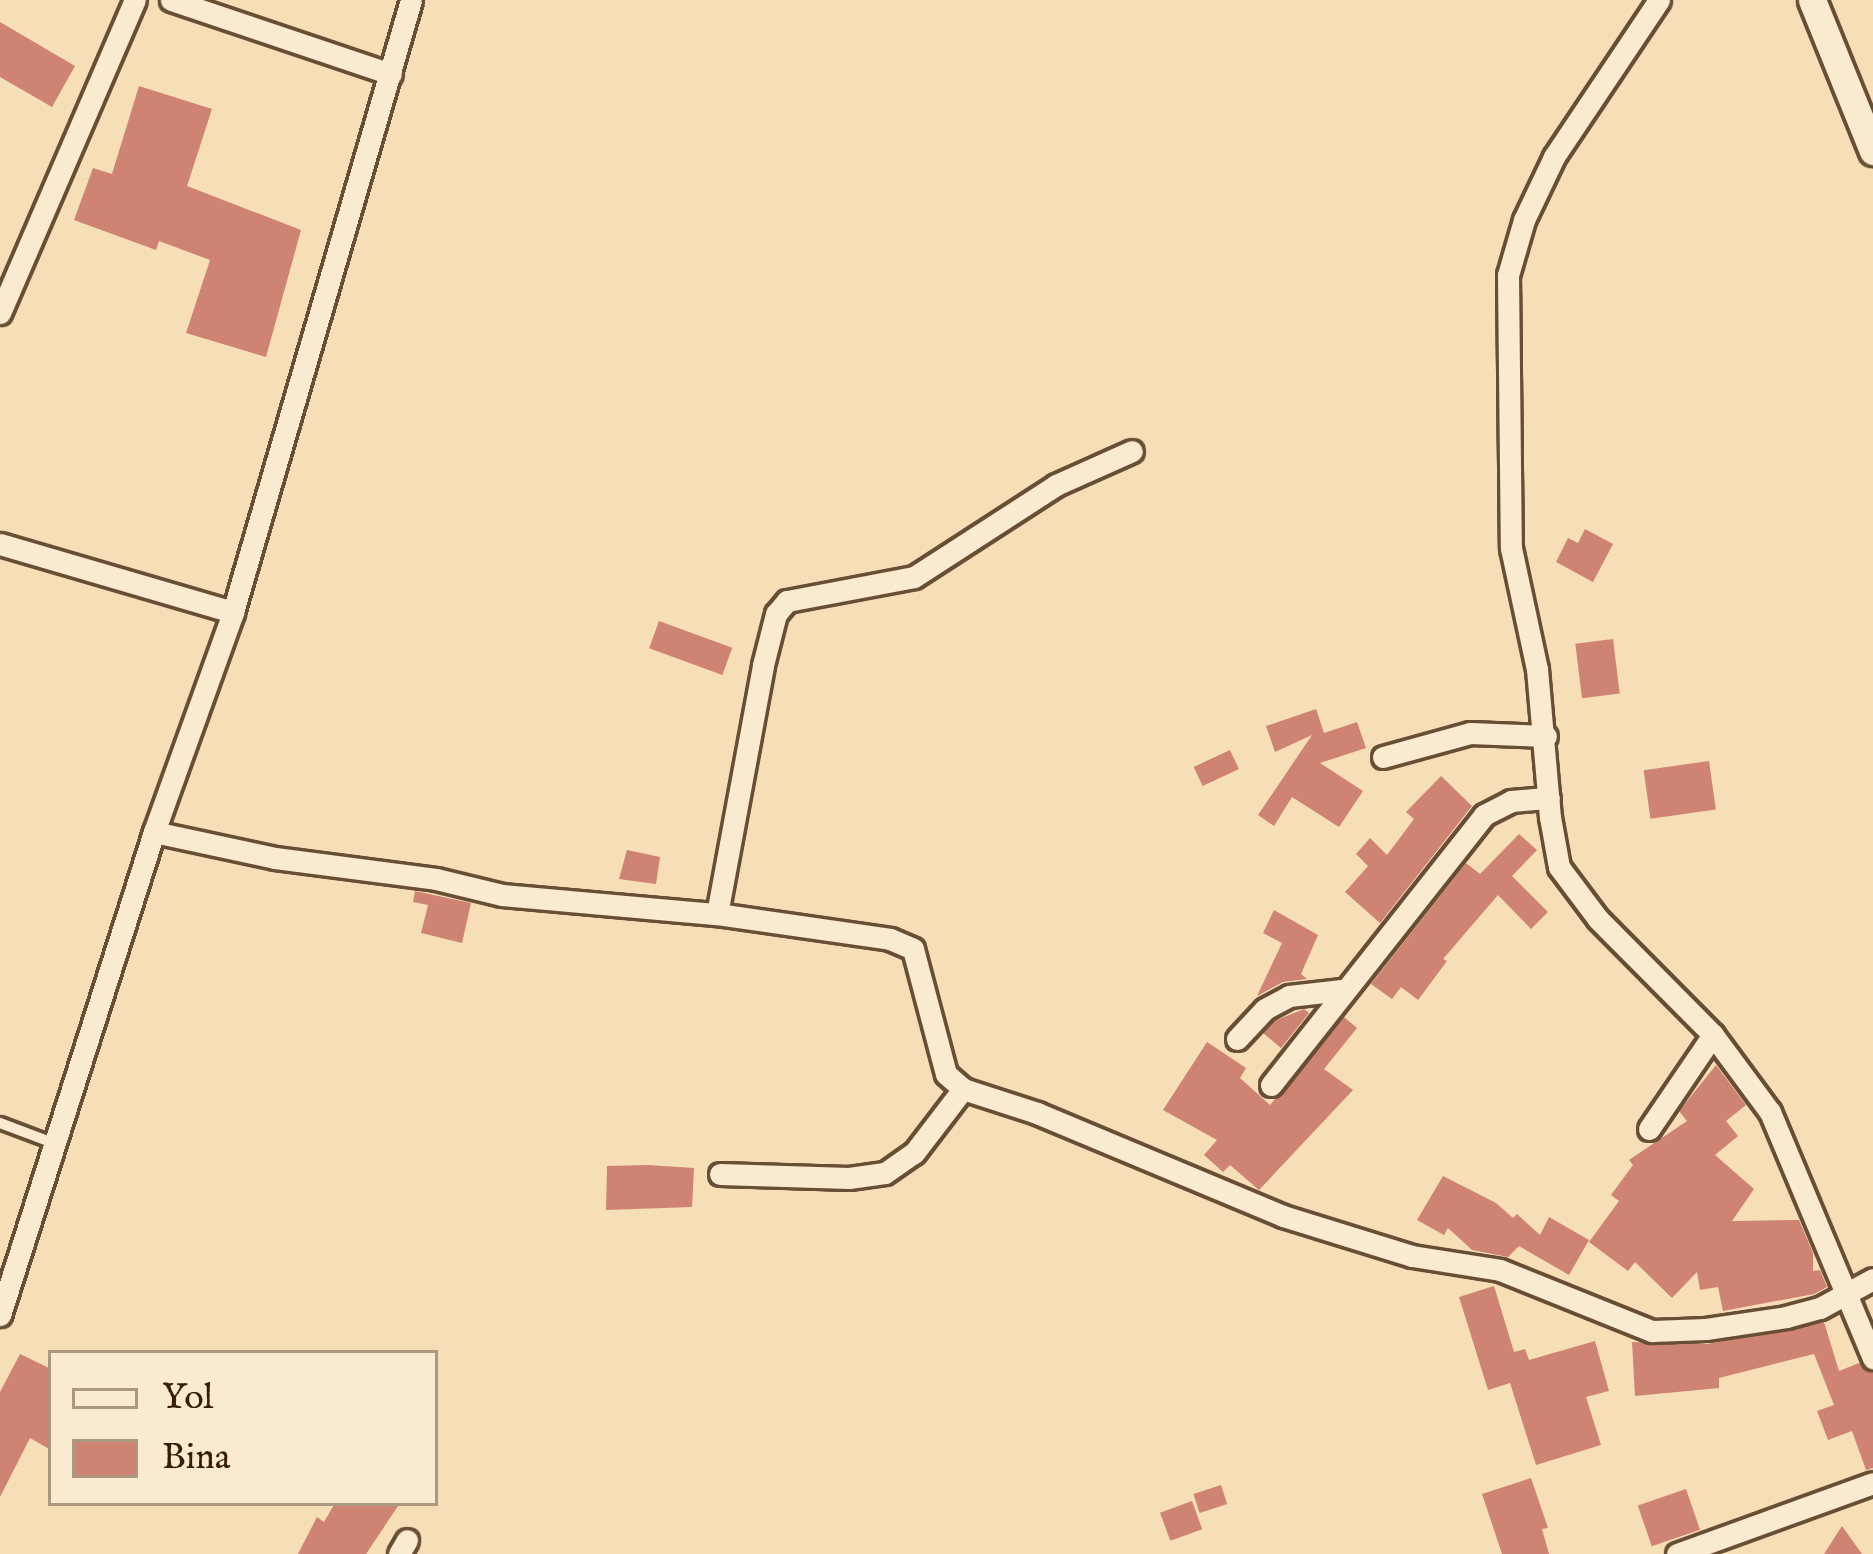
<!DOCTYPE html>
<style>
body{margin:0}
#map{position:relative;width:1873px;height:1554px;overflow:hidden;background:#f6deb7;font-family:"IM FELL English",serif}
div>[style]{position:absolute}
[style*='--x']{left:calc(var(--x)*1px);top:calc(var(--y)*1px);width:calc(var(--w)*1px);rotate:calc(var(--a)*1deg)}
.building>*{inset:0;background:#cf8372;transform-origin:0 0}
.roads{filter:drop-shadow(3px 0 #684e34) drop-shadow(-3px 0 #684e34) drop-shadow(0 3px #684e34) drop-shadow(0 -3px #684e34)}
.service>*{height:10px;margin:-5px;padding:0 5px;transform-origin:5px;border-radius:5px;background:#f9ead0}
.minor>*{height:21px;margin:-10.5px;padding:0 10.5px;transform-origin:10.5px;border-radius:10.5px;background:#f9ead0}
.tertiary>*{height:27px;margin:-13.5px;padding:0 13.5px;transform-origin:13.5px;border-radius:13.5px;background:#f9ead0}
span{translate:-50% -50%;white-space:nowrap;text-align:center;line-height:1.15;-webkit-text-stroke:9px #f9ead0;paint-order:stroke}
.legend{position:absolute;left:48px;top:1350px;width:390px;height:156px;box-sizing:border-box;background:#f9ead0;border:3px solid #ac9880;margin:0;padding:15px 21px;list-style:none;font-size:36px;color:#381e08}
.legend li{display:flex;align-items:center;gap:24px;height:60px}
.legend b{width:60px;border:3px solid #ac9880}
</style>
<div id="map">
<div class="building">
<i style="clip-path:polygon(0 22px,75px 66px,52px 107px,0 77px)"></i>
<i style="clip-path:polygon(139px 86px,212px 109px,187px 186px,301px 230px,266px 357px,186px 333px,210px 260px,159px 241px,156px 250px,74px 220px,93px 168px,112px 174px)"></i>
<i style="clip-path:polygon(1585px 529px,1613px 544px,1593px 582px,1556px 562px,1568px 538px,1578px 543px)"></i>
<i style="left:659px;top:621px;width:78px;height:29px;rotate:20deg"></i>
<i style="left:1613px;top:639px;width:55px;height:38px;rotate:83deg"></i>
<i style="clip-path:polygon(1316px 709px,1324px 733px,1357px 722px,1366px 748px,1320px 763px,1363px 791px,1339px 827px,1292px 797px,1274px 826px,1258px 815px,1312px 735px,1275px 752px,1266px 726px)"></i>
<i style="left:1230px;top:750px;width:21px;height:40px;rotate:65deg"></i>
<i style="left:1709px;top:761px;width:49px;height:66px;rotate:82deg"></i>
<i style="clip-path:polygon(1441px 776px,1472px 806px,1380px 923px,1345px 892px,1368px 866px,1356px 854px,1370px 838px,1387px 855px,1414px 819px,1406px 812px)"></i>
<i style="clip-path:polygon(1519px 834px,1537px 850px,1512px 876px,1548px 912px,1531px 929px,1498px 895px,1443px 959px,1447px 961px,1418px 1000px,1401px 987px,1392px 999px,1371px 984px,1466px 863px,1480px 874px)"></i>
<i style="clip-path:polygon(627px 850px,660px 857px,656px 884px,619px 879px)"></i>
<i style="clip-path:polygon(415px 891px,471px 903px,462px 943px,421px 933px,428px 905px,413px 902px)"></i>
<i style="clip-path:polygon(1274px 910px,1318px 935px,1301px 974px,1307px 979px,1283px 982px,1257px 996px,1282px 943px,1263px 933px)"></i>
<i style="clip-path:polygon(1304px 1009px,1309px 1013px,1281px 1048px,1263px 1033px,1274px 1021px)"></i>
<i style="clip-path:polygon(1344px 1017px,1357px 1028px,1324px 1069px,1353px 1090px,1259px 1190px,1230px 1165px,1223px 1172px,1204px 1155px,1217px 1140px,1163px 1110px,1207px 1042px,1246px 1068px,1240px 1078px,1270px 1105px)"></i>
<i style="clip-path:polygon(1716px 1065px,1746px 1105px,1726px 1121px,1738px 1136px,1715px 1155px,1754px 1189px,1732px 1221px,1799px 1220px,1813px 1253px,1813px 1271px,1820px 1270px,1827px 1287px,1814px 1294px,1723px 1311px,1718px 1287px,1700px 1290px,1697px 1272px,1672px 1298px,1635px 1262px,1628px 1271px,1589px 1242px,1619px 1201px,1611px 1195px,1633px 1165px,1629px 1160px,1687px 1121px,1679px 1111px)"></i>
<i style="clip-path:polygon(648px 1165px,694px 1168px,692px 1207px,606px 1210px,607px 1166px)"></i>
<i style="clip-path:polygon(1443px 1176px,1496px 1203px,1513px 1218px,1517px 1214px,1540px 1235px,1549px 1217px,1589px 1240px,1569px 1275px,1519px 1246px,1508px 1257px,1472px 1250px,1448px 1228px,1444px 1235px,1417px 1220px)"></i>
<i style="clip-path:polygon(1494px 1286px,1514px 1352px,1525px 1349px,1529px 1360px,1595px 1341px,1609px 1391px,1586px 1397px,1601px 1445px,1536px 1465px,1510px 1383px,1488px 1390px,1459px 1297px)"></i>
<i style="clip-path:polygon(1824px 1322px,1839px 1371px,1859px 1363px,1873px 1373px,1873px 1468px,1866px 1470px,1852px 1431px,1828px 1440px,1817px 1411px,1834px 1405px,1814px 1354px,1719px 1378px,1719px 1388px,1635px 1396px,1632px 1342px,1707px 1344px)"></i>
<i style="clip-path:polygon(20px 1354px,51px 1369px,51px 1450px,30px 1438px,0 1497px,0 1392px)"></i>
<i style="clip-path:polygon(1531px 1478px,1548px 1528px,1542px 1529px,1549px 1554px,1502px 1554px,1482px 1494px)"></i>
<i style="left:1221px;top:1485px;width:20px;height:29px;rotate:72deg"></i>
<i style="left:1686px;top:1489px;width:43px;height:51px;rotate:71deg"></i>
<i style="left:1192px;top:1501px;width:30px;height:34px;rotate:70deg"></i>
<i style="clip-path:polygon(335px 1503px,400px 1503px,366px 1554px,298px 1554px,317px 1517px,324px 1522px)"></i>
<i style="clip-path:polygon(1842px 1526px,1862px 1554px,1824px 1554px)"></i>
</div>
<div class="roads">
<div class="service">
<i style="--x:0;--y:1123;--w:60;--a:20.6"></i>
</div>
<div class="minor">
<i style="--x:171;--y:0;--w:232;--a:18.6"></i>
<i style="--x:1659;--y:0;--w:189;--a:123.8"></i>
<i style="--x:1554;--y:157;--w:70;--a:115.5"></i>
<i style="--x:1524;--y:220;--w:57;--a:106.2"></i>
<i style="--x:1508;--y:275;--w:273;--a:89.4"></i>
<i style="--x:1511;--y:548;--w:124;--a:77.9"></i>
<i style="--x:1537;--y:669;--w:149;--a:85"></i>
<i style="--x:1550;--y:817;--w:51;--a:79.8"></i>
<i style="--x:1559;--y:867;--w:65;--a:53.1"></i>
<i style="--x:1598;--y:919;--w:163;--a:45.2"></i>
<i style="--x:1713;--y:1035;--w:96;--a:53.5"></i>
<i style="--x:1770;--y:1112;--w:267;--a:67.3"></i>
<i style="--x:0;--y:313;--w:341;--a:-66.7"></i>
<i style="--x:0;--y:544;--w:243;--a:16.3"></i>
<i style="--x:1383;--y:757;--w:90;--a:-15.4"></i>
<i style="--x:1470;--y:733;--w:76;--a:2.3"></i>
<i style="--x:154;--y:832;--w:124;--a:12.1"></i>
<i style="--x:275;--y:858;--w:162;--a:7.4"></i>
<i style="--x:436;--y:879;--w:68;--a:13.6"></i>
<i style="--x:502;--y:895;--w:216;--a:5.1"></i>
<i style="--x:717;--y:914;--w:175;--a:8.2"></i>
<i style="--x:890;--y:939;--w:25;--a:23"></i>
<i style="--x:913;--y:949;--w:129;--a:75.2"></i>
<i style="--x:946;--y:1074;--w:23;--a:41"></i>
<i style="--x:963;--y:1089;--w:78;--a:18"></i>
<i style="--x:1037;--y:1113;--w:267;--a:22.7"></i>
<i style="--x:1283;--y:1216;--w:135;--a:17.2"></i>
<i style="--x:1412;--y:1256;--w:89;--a:9"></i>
<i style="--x:1500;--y:1270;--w:164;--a:21.9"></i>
<i style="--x:1652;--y:1331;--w:54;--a:-2.1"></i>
<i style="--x:1706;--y:1329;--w:81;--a:-8.5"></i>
<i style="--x:1786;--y:1317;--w:35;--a:-15"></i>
<i style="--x:1820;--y:1308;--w:60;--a:-28.7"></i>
<i style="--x:717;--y:914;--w:253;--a:-79.5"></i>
<i style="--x:763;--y:665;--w:53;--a:-75.7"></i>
<i style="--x:776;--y:614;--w:17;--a:-50"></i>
<i style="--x:787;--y:601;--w:129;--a:-10.7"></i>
<i style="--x:914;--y:577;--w:169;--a:-32.9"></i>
<i style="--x:1056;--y:485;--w:83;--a:-24.1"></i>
<i style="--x:1237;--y:1039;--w:41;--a:-47"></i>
<i style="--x:1265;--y:1009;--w:27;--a:-28"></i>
<i style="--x:1289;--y:996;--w:53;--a:-6.5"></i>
<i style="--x:1271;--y:1085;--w:344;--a:-51.7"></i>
<i style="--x:1484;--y:815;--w:30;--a:-27"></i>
<i style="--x:1511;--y:801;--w:38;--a:-5"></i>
<i style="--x:1649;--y:1129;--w:114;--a:-55.8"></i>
<i style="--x:720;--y:1174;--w:129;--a:1.8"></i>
<i style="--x:849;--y:1178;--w:36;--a:-8"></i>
<i style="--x:885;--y:1173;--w:35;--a:-35"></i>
<i style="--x:914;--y:1153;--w:81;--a:-52.6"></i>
<i style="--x:0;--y:1315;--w:507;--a:-72.32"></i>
<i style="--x:154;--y:832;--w:234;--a:-70.2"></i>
<i style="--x:233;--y:612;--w:637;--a:-73.78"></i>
<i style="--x:399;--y:1554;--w:16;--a:-60"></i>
<i style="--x:1677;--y:1554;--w:208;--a:-19.9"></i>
</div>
<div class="tertiary">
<i style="--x:1812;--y:0;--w:163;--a:68"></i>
</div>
</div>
<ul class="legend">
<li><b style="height:15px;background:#f9ead0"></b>Yol</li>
<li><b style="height:33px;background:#cf8372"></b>Bina</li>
</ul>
</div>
